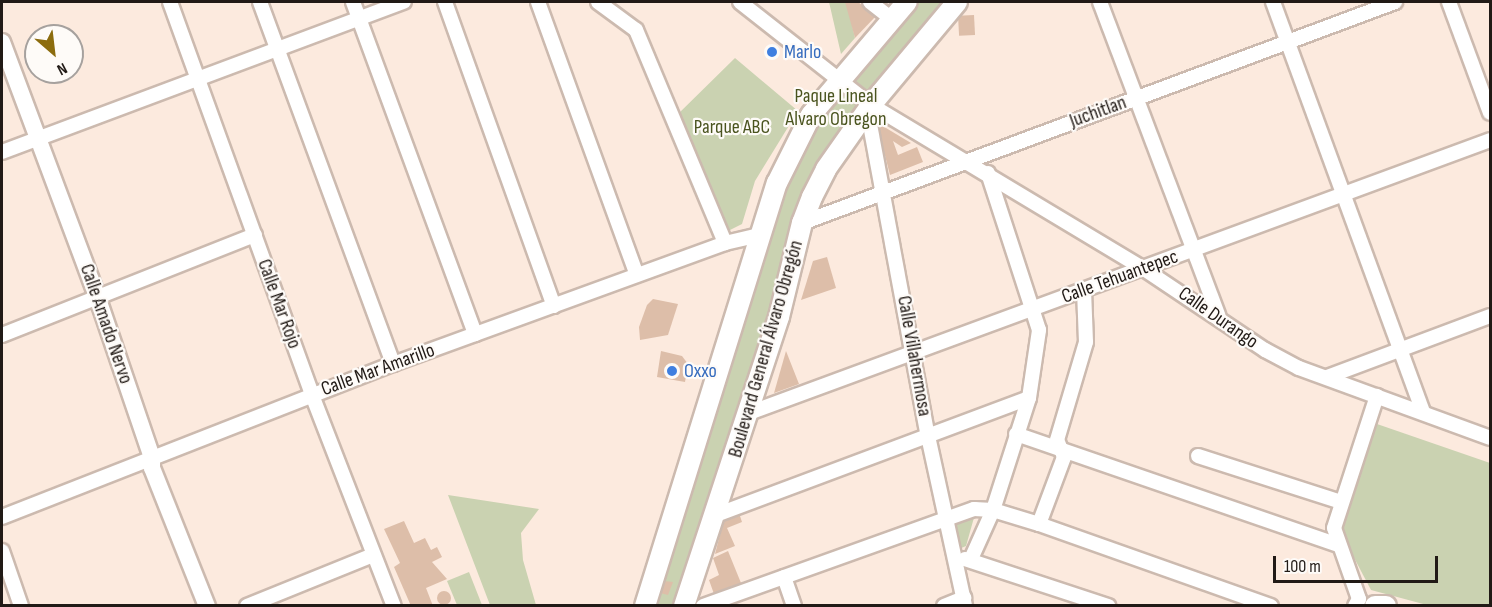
<!DOCTYPE html>
<meta charset="utf-8">
<style>
body{margin:0}
#map{position:relative;width:1492px;height:607px;overflow:hidden;background:#fceade;font-family:"Sofia Sans Condensed",sans-serif}
div>[style]{position:absolute}
[style*='--x']{left:calc(var(--x)*1px);top:calc(var(--y)*1px);width:calc(var(--w)*1px);rotate:calc(var(--a)*1deg)}
.green>*{inset:0;background:#cad2b1}
.building>*{inset:0;background:#ddbea9;transform-origin:0 0}
.round{border-radius:50%}
.roads{filter:drop-shadow(2px 0 #ccbaaf) drop-shadow(-2px 0 #ccbaaf) drop-shadow(0 2px #ccbaaf) drop-shadow(0 -2px #ccbaaf)}
.minor>*{height:14px;margin:-7px;padding:0 7px;transform-origin:7px;border-radius:7px;background:#fff}
.tertiary>*{height:16px;margin:-8px;padding:0 8px;transform-origin:8px;border-radius:8px;background:#fff}
.secondary>*{height:20px;margin:-10px;padding:0 10px;transform-origin:10px;border-radius:10px;background:#fff}
.dots>*{width:16px;height:16px;translate:-50% -50%;box-sizing:border-box;border:3px solid #fefbf8;border-radius:50%}
span{translate:-50% -50%;white-space:nowrap;text-align:center;line-height:1.15;-webkit-text-stroke:4.5px #fefbf8;paint-order:stroke}
.shop-label{font-size:20px;color:#366cbe}
.left{translate:0 -50%;text-align:left}
.park-label{font-size:20px;color:#4a541f}
.street-label{font-size:20px;color:#211a16}
.frame{position:absolute;inset:0;border:3px solid #211a16;pointer-events:none}
.north{position:absolute;left:24px;top:24px;width:60px;height:60px;box-sizing:border-box;background:#fefbf8;border:2px solid #a6a19e;border-radius:50%;rotate:152deg;font-size:16px;font-weight:700;line-height:24px;text-align:center;color:#211a16}
.north::after{content:'';display:block;margin:auto;width:21px;height:27px;background:#8c6c0e;clip-path:polygon(50% 0,100% 100%,50% 72%,0 100%)}
.scale{position:absolute;left:1273px;top:556px;width:165px;height:27px;box-sizing:border-box;border:3px solid #211a16;border-top:0;padding-left:8px;font-size:18px;line-height:21px;white-space:nowrap;color:#211a16;-webkit-text-stroke:4px #fefbf8;paint-order:stroke}
</style>
<div id="map">
<div class="green">
<i style="clip-path:polygon(829px 2px,847px 2px,855px 38px,841px 54px)"></i>
<i style="clip-path:polygon(900px 2px,952px 2px,825px 160px,678px 605px,642px 606px,770px 185px)"></i>
<i style="clip-path:polygon(735px 58px,798px 111px,755px 181px,742px 224px,724px 233px,676px 116px)"></i>
<i style="clip-path:polygon(1377px 424px,1490px 463px,1490px 605px,1427px 605px,1371px 590px,1340px 531px)"></i>
<i style="clip-path:polygon(448px 495px,539px 509px,521px 533px,523px 560px,536px 605px,490px 605px)"></i>
<i style="clip-path:polygon(975px 514px,966px 546px,959px 549px,953px 519px)"></i>
<i style="clip-path:polygon(469px 572px,482px 605px,457px 605px,447px 581px)"></i>
</div>
<div class="building">
<i style="clip-path:polygon(845px 2px,858px 2px,876px 16px,855px 38px)"></i>
<i style="left:974px;top:15px;width:20px;height:16px;rotate:87deg"></i>
<i style="clip-path:polygon(881px 125px,911px 143px,902px 147px,893px 141px,898px 155px,917px 147px,923px 162px,890px 175px,878px 128px)"></i>
<i style="clip-path:polygon(827px 257px,836px 288px,801px 300px,813px 261px)"></i>
<i style="clip-path:polygon(653px 299px,678px 304px,668px 335px,640px 340px,639px 327px,647px 305px)"></i>
<i style="clip-path:polygon(661px 351px,682px 356px,688px 364px,685px 382px,657px 377px)"></i>
<i style="clip-path:polygon(786px 351px,799px 384px,774px 393px)"></i>
<i style="clip-path:polygon(738px 510px,742px 522px,727px 528px,735px 546px,715px 554px,725px 515px)"></i>
<i style="clip-path:polygon(404px 521px,414px 543px,425px 538px,431px 550px,437px 547px,442px 557px,432px 562px,447px 579px,426px 588px,433px 606px,411px 606px,394px 567px,400px 563px,384px 529px)"></i>
<i style="clip-path:polygon(728px 551px,741px 583px,714px 594px,709px 580px,719px 575px,713px 558px)"></i>
<i style="clip-path:polygon(664px 581px,673px 582px,668px 595px,660px 593px)"></i>
<i class="round" style="left:437px;top:591px;width:14px;height:14px"></i>
</div>
<div class="roads">
<div class="minor">
<i style="--x:170;--y:2;--w:418;--a:70.1"></i>
<i style="--x:312;--y:395;--w:226;--a:68.8"></i>
<i style="--x:260;--y:2;--w:386;--a:69.8"></i>
<i style="--x:353;--y:2;--w:354;--a:69.8"></i>
<i style="--x:445;--y:2;--w:323;--a:70.3"></i>
<i style="--x:538;--y:2;--w:290;--a:70.1"></i>
<i style="--x:598;--y:2;--w:47;--a:36.4"></i>
<i style="--x:636;--y:30;--w:231;--a:67.3"></i>
<i style="--x:740;--y:2;--w:167;--a:38.2"></i>
<i style="--x:871;--y:105;--w:318;--a:31"></i>
<i style="--x:1144;--y:269;--w:146;--a:33.8"></i>
<i style="--x:1265;--y:350;--w:38;--a:28"></i>
<i style="--x:1299;--y:368;--w:203;--a:20.1"></i>
<i style="--x:870;--y:2;--w:28;--a:38"></i>
<i style="--x:1100;--y:2;--w:335;--a:69.3"></i>
<i style="--x:1273;--y:2;--w:437;--a:69.9"></i>
<i style="--x:1449;--y:2;--w:118;--a:69.7"></i>
<i style="--x:876;--y:109;--w:12;--a:125"></i>
<i style="--x:869;--y:119;--w:322;--a:79.5"></i>
<i style="--x:928;--y:436;--w:174;--a:77.7"></i>
<i style="--x:2;--y:152;--w:429;--a:-20.5"></i>
<i style="--x:802;--y:223;--w:633;--a:-20.44"></i>
<i style="--x:2;--y:335;--w:272;--a:-21.6"></i>
<i style="--x:1327;--y:377;--w:174;--a:-20.5"></i>
<i style="--x:749;--y:413;--w:790;--a:-20.22"></i>
<i style="--x:1016;--y:434;--w:342;--a:19"></i>
<i style="--x:1198;--y:456;--w:150;--a:17.8"></i>
<i style="--x:716;--y:515;--w:334;--a:-20.5"></i>
<i style="--x:2;--y:517;--w:420;--a:-21.4"></i>
<i style="--x:393;--y:364;--w:353;--a:-20"></i>
<i style="--x:725;--y:243;--w:36;--a:-13"></i>
<i style="--x:1039;--y:524;--w:72;--a:-69.5"></i>
<i style="--x:1064;--y:457;--w:18;--a:-112"></i>
<i style="--x:1057;--y:440;--w:102;--a:-73.5"></i>
<i style="--x:1086;--y:342;--w:52;--a:-92.2"></i>
<i style="--x:2;--y:551;--w:58;--a:70.9"></i>
<i style="--x:965;--y:559;--w:151;--a:18.2"></i>
<i style="--x:971;--y:559;--w:54;--a:-65.8"></i>
<i style="--x:993;--y:510;--w:118;--a:-72.2"></i>
<i style="--x:1029;--y:398;--w:69;--a:-81.6"></i>
<i style="--x:1039;--y:330;--w:165;--a:-108"></i>
<i style="--x:784;--y:577;--w:31;--a:71"></i>
<i style="--x:247;--y:606;--w:136;--a:-22"></i>
<i style="--x:703;--y:606;--w:288;--a:-19.7"></i>
<i style="--x:974;--y:509;--w:19;--a:3"></i>
<i style="--x:993;--y:510;--w:48;--a:16.9"></i>
<i style="--x:1039;--y:524;--w:246;--a:19.5"></i>
<i style="--x:944;--y:606;--w:22;--a:-22"></i>
<i style="--x:1355;--y:606;--w:8;--a:-60"></i>
<i style="--x:1359;--y:599;--w:75;--a:-109.4"></i>
<i style="--x:1334;--y:528;--w:139;--a:-72"></i>
</div>
<div class="tertiary">
<i style="--x:2;--y:42;--w:271;--a:69.5"></i>
<i style="--x:97;--y:296;--w:171;--a:71.2"></i>
<i style="--x:152;--y:458;--w:10;--a:90"></i>
<i style="--x:152;--y:468;--w:149;--a:68.3"></i>
</div>
<div class="secondary">
<i style="--x:645;--y:606;--w:443;--a:-72.7"></i>
<i style="--x:777;--y:183;--w:76;--a:-63.4"></i>
<i style="--x:811;--y:115;--w:148;--a:-49.7"></i>
<i style="--x:684;--y:606;--w:304;--a:-71.8"></i>
<i style="--x:779;--y:317;--w:97;--a:-76.3"></i>
<i style="--x:802;--y:223;--w:28;--a:-69"></i>
<i style="--x:812;--y:197;--w:31;--a:-63"></i>
<i style="--x:826;--y:169;--w:78;--a:-54.9"></i>
<i style="--x:871;--y:105;--w:134;--a:-50.1"></i>
<i style="--x:1375;--y:606;--w:11;--a:0"></i>
</div>
</div>
<div class="dots">
<i style="left:772px;top:52px;background:#3f7fe0"></i>
<i style="left:672px;top:371px;background:#3f7fe0"></i>
</div>
<div class="shop-label">
<span class="left" style="left:784px;top:52px">Marlo</span>
<span class="left" style="left:684px;top:371px">Oxxo</span>
</div>
<div class="park-label">
<span style="left:836px;top:108px">Paque Lineal<br>Alvaro Obregon</span>
<span style="left:732px;top:127px">Parque ABC</span>
</div>
<div class="street-label">
<span style="left:1098px;top:112px;rotate:-20deg">Juchitlan</span>
<span style="left:1120px;top:277px;rotate:-20deg">Calle Tehuantepec</span>
<span style="left:279px;top:304px;rotate:70deg">Calle Mar Rojo</span>
<span style="left:1218px;top:318px;rotate:35deg">Calle Durango</span>
<span style="left:106px;top:324px;rotate:71deg">Calle Amado Nervo</span>
<span style="left:766px;top:349px;rotate:-74deg">Boulevard General Álvaro Obregón</span>
<span style="left:914px;top:356px;rotate:80deg">Calle Villahermosa</span>
<span style="left:378px;top:370px;rotate:-20deg">Calle Mar Amarillo</span>
</div>
<div class="frame"></div>
<div class="north">N</div>
<div class="scale">100 m</div>
</div>
